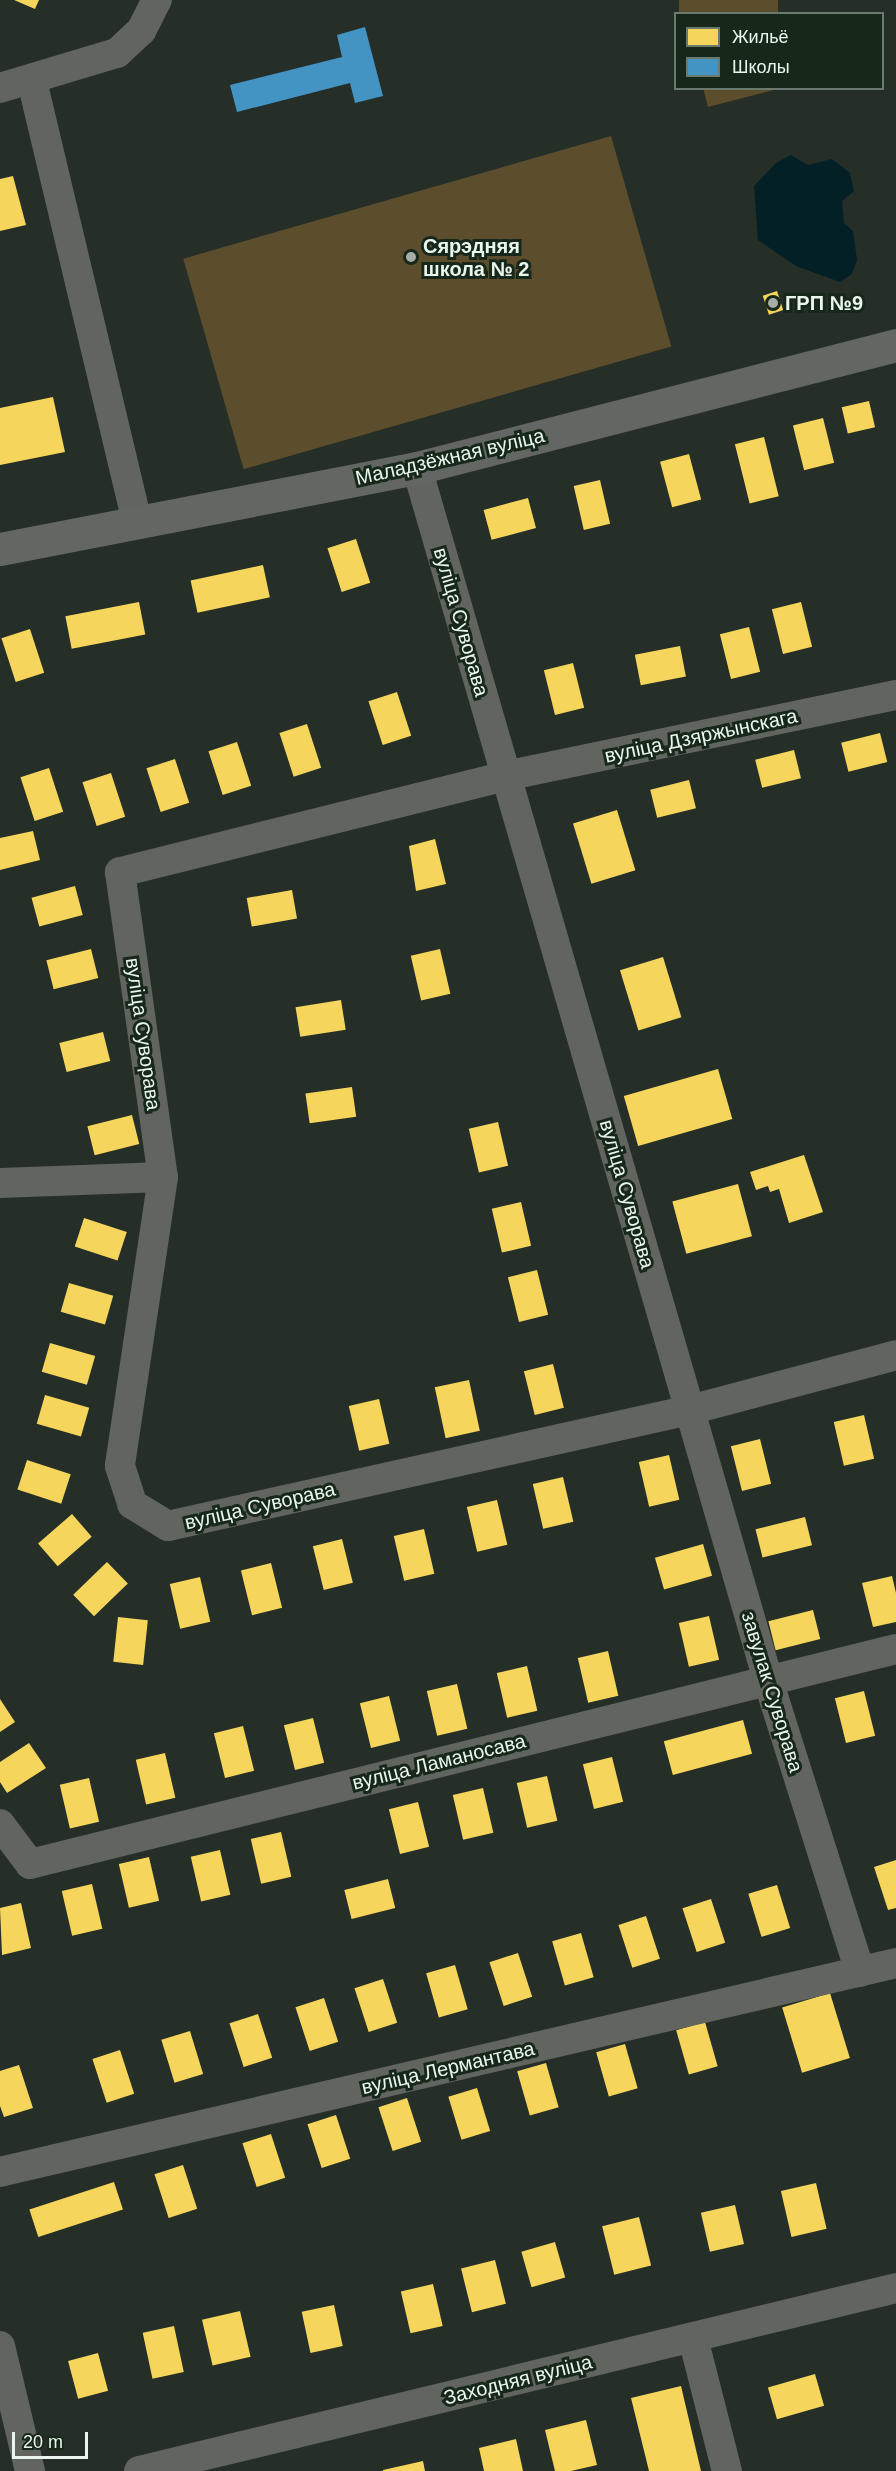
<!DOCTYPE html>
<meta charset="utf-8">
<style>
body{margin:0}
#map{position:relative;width:896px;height:2471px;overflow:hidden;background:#252e27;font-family:Arial,sans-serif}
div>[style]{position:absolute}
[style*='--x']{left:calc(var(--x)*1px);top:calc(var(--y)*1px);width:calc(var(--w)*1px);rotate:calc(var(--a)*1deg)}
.green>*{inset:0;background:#5c4d2d;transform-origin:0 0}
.water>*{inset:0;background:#032027}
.homes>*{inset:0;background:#f6d55c;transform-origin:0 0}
.schools>*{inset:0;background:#4393c3}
.street>*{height:30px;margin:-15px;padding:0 15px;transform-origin:15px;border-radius:15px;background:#626460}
.secondary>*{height:33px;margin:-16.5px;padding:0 16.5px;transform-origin:16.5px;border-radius:16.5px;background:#636662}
.dots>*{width:16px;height:16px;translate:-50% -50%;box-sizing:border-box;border:3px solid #17281a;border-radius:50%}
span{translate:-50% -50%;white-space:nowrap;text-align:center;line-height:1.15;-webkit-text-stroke:6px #17281a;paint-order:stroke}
.poi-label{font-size:20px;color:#eaf5ec;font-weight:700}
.left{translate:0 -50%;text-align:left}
.street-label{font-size:20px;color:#eaf5ec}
.legend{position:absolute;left:674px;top:12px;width:210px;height:78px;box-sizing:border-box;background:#17281a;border:2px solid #6b7a6e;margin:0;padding:8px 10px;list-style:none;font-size:18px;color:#eaf5ec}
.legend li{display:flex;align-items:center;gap:12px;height:30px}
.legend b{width:30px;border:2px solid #6b7a6e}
.scale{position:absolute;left:12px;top:2432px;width:76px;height:27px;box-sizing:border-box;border:3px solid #eaf5ec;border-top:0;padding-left:8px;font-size:18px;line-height:21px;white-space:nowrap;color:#eaf5ec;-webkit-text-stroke:4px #17281a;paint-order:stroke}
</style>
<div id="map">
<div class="green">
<i style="left:679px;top:0;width:99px;height:13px"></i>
<i style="clip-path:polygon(703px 88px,777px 88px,777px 89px,708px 107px)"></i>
<i style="left:611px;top:136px;width:219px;height:445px;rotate:74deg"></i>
</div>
<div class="water">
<i style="clip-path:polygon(791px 155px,808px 165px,832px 159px,850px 173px,854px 191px,842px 201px,844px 223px,853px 231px,857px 260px,852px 274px,840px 282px,796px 266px,758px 240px,754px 186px,776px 163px)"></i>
</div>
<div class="homes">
<i style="clip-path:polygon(14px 0,39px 0,35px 9px)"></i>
<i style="clip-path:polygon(13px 176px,26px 225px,0 231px,0 179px)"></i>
<i style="left:777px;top:291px;width:20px;height:15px;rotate:72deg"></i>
<i style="clip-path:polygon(53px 397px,65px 452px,0 465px,0 408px)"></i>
<i style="left:869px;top:401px;width:27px;height:28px;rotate:77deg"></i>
<i style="left:823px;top:418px;width:46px;height:31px;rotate:76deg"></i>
<i style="left:764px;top:437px;width:61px;height:30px;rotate:76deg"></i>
<i style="left:689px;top:454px;width:47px;height:30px;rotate:75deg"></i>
<i style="left:600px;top:480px;width:45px;height:27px;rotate:77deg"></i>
<i style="left:528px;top:498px;width:31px;height:46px;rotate:75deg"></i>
<i style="left:356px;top:539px;width:46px;height:30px;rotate:72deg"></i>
<i style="left:263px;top:565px;width:33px;height:74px;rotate:78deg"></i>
<i style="left:139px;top:602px;width:33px;height:75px;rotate:79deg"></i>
<i style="left:801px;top:602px;width:46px;height:30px;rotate:76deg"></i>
<i style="left:749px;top:627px;width:46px;height:30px;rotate:76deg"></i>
<i style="left:30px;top:629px;width:46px;height:30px;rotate:72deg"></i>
<i style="left:680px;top:646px;width:31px;height:46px;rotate:79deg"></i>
<i style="left:573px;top:663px;width:46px;height:30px;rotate:76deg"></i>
<i style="left:397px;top:692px;width:46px;height:30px;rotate:72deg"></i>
<i style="left:307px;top:724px;width:46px;height:29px;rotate:72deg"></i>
<i style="left:880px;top:733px;width:30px;height:40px;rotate:76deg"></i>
<i style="left:237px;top:742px;width:46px;height:30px;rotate:72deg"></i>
<i style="left:794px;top:750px;width:29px;height:40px;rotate:76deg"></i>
<i style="left:175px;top:759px;width:46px;height:30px;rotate:72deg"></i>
<i style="left:49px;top:768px;width:46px;height:30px;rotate:72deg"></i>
<i style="left:111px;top:773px;width:46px;height:30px;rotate:72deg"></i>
<i style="left:689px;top:780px;width:29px;height:40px;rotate:76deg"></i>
<i style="left:617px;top:810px;width:63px;height:46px;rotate:73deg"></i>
<i style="clip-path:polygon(33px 831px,40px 860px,0 870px,0 838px)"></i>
<i style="clip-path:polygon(435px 839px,446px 884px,416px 891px,409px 846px)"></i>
<i style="left:75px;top:886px;width:30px;height:45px;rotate:75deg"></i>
<i style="left:292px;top:890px;width:29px;height:46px;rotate:80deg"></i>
<i style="left:91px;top:949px;width:30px;height:46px;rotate:76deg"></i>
<i style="left:440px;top:949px;width:46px;height:30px;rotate:77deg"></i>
<i style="left:663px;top:957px;width:63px;height:45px;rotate:73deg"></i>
<i style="left:341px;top:1000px;width:30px;height:46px;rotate:81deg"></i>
<i style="left:103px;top:1032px;width:30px;height:45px;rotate:76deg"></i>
<i style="left:718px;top:1069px;width:52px;height:98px;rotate:74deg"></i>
<i style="left:352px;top:1087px;width:30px;height:47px;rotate:82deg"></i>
<i style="left:132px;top:1115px;width:30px;height:46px;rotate:76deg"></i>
<i style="left:498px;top:1122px;width:45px;height:30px;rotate:77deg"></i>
<i style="clip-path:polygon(804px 1155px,823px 1212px,789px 1223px,779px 1189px,770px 1192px,768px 1186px,756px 1190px,750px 1172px)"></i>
<i style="left:738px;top:1184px;width:54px;height:68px;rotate:75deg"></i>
<i style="left:521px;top:1202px;width:45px;height:30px;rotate:77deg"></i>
<i style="left:84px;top:1218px;width:45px;height:30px;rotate:18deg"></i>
<i style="left:537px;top:1270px;width:46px;height:30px;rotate:76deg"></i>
<i style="left:69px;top:1283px;width:46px;height:30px;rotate:16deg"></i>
<i style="left:50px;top:1343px;width:47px;height:30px;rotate:16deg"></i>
<i style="left:553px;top:1364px;width:45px;height:30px;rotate:76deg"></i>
<i style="left:469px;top:1380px;width:52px;height:35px;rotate:78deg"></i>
<i style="left:45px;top:1395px;width:46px;height:30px;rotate:16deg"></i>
<i style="left:379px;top:1399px;width:46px;height:31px;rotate:77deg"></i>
<i style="left:864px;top:1415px;width:45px;height:31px;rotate:77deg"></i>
<i style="left:760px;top:1439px;width:46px;height:30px;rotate:76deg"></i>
<i style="left:669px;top:1455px;width:46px;height:31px;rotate:77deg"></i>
<i style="left:27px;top:1460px;width:46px;height:31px;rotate:18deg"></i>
<i style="left:563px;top:1477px;width:46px;height:31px;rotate:77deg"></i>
<i style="left:497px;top:1500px;width:46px;height:31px;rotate:77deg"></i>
<i style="left:72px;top:1514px;width:30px;height:45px;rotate:49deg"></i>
<i style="left:805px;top:1517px;width:29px;height:51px;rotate:76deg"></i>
<i style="left:424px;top:1529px;width:46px;height:31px;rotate:77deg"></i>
<i style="left:342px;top:1539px;width:45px;height:30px;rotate:76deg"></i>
<i style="left:703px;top:1544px;width:33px;height:50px;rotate:74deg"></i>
<i style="left:107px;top:1562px;width:30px;height:47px;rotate:46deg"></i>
<i style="left:271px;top:1563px;width:46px;height:31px;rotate:76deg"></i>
<i style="clip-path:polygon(892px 1576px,896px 1593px,896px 1622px,873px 1627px,862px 1583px)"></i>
<i style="left:200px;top:1577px;width:46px;height:31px;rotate:77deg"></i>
<i style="left:813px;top:1610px;width:30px;height:46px;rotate:76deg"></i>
<i style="left:709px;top:1616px;width:45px;height:31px;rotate:77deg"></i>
<i style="left:118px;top:1617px;width:30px;height:45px;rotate:6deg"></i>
<i style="left:608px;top:1651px;width:46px;height:31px;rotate:77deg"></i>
<i style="left:527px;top:1666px;width:46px;height:31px;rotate:77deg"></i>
<i style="left:457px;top:1684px;width:46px;height:31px;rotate:77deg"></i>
<i style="left:864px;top:1691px;width:46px;height:30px;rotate:76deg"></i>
<i style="left:389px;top:1696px;width:46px;height:30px;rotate:76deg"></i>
<i style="clip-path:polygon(0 1699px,15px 1722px,0 1732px)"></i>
<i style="left:313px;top:1718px;width:46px;height:30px;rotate:76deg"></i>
<i style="left:743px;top:1720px;width:35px;height:82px;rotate:75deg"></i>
<i style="left:243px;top:1726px;width:46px;height:30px;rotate:76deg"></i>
<i style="clip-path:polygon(29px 1743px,46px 1768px,7px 1793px,0 1782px,0 1762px)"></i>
<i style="left:165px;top:1753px;width:46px;height:30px;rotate:77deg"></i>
<i style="left:612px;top:1757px;width:46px;height:30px;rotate:76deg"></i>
<i style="left:547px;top:1776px;width:46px;height:31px;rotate:77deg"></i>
<i style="left:89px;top:1778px;width:45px;height:30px;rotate:77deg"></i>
<i style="left:483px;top:1788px;width:46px;height:31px;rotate:77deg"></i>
<i style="left:418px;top:1802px;width:46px;height:30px;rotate:76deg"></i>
<i style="left:281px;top:1832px;width:46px;height:31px;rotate:77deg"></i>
<i style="left:220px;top:1850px;width:46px;height:30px;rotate:77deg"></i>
<i style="left:149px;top:1857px;width:45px;height:31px;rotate:77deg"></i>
<i style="clip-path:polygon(896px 1860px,896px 1908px,888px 1910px,874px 1867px)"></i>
<i style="left:388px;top:1879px;width:30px;height:45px;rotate:76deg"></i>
<i style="left:92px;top:1884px;width:46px;height:31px;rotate:77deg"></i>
<i style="left:777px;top:1885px;width:45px;height:30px;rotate:73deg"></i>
<i style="left:711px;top:1899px;width:46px;height:30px;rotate:72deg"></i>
<i style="clip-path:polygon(21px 1903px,31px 1948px,2px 1955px,0 1908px)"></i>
<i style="left:646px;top:1916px;width:45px;height:29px;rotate:72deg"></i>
<i style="left:581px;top:1933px;width:46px;height:30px;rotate:74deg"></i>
<i style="left:518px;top:1953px;width:46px;height:30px;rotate:72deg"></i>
<i style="left:455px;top:1965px;width:46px;height:30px;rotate:74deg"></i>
<i style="left:383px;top:1979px;width:46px;height:30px;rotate:72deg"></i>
<i style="left:830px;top:1993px;width:68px;height:50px;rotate:73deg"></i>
<i style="left:324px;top:1998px;width:46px;height:30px;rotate:72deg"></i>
<i style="left:258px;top:2014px;width:46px;height:30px;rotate:72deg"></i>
<i style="left:705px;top:2022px;width:46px;height:30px;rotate:74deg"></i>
<i style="left:190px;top:2031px;width:45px;height:30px;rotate:73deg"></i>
<i style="left:625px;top:2044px;width:46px;height:30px;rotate:74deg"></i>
<i style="left:120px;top:2050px;width:46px;height:29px;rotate:72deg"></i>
<i style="left:546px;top:2063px;width:46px;height:30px;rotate:74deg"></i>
<i style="clip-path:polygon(19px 2065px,33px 2108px,4px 2117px,0 2106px,0 2071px)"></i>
<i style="left:477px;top:2088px;width:45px;height:30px;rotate:73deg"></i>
<i style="left:407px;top:2098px;width:46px;height:30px;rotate:72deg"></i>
<i style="left:336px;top:2115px;width:46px;height:30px;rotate:72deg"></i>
<i style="left:271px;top:2134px;width:46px;height:30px;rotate:72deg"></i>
<i style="left:183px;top:2165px;width:46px;height:30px;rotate:72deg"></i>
<i style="left:114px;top:2182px;width:29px;height:89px;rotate:72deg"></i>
<i style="left:816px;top:2183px;width:47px;height:36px;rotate:77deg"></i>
<i style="left:735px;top:2205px;width:40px;height:35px;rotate:77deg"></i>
<i style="left:639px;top:2217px;width:50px;height:38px;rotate:76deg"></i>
<i style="left:555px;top:2242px;width:37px;height:35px;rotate:74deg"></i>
<i style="left:495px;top:2260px;width:45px;height:35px;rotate:76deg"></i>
<i style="left:433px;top:2284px;width:43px;height:33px;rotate:77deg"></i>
<i style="left:334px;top:2305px;width:42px;height:33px;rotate:78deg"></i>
<i style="left:240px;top:2311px;width:47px;height:39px;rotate:77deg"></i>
<i style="left:174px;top:2326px;width:47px;height:32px;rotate:78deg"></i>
<i style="left:98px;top:2353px;width:39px;height:31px;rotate:75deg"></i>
<i style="left:815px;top:2374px;width:33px;height:49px;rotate:74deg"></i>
<i style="clip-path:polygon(681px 2386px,701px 2471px,649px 2471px,631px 2398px)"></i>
<i style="clip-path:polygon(586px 2420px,597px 2465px,571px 2471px,555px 2471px,545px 2430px)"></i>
<i style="clip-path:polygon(516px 2439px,523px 2471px,484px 2471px,479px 2448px)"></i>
<i style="clip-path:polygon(423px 2461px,425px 2471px,383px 2471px,383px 2470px)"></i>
</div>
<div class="schools">
<i style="clip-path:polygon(365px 27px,383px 96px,355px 103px,350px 83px,237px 112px,230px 85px,342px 57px,337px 35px)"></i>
</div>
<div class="street">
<i style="--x:32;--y:81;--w:453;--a:76.6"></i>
<i style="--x:0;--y:88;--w:122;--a:-16.7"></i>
<i style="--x:117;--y:53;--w:33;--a:-43"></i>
<i style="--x:141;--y:31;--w:35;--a:-63"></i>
<i style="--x:417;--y:468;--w:1262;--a:73.85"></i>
<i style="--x:768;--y:1680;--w:306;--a:72.5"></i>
<i style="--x:896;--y:695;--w:398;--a:168.3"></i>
<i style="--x:506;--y:776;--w:398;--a:166"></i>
<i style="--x:120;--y:872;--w:308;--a:82"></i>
<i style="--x:163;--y:1177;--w:292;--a:98.5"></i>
<i style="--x:120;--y:1466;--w:40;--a:72"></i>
<i style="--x:132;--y:1504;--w:42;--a:31.4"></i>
<i style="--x:168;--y:1526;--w:535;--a:-12.53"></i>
<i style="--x:690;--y:1410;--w:213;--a:-14.9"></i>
<i style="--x:0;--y:1183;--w:163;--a:-2.1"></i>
<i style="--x:0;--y:1824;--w:50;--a:53.1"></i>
<i style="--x:30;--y:1864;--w:892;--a:-13.94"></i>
<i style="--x:0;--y:2172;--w:920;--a:-13.13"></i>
<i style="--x:693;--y:2338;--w:137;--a:75.7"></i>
<i style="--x:0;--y:2346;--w:129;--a:76.5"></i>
<i style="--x:139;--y:2471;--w:779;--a:-13.59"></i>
</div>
<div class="secondary">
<i style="--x:0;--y:549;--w:425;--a:-11"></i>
<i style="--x:417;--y:468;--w:495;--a:-14.4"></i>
</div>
<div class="dots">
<i style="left:411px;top:257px;background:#a5afa7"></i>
<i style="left:773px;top:303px;background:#a5afa7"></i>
</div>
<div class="poi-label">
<span class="left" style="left:423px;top:258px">Сярэдняя<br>школа № 2</span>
<span class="left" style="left:785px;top:303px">ГРП №9</span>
</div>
<div class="street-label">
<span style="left:450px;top:457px;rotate:-13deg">Маладзёжная вуліца</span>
<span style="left:461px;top:622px;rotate:74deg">вуліца Суворава</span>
<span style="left:701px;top:736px;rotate:-12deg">вуліца Дзяржынскага</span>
<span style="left:143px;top:1034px;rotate:82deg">вуліца Суворава</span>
<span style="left:627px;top:1194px;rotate:74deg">вуліца Суворава</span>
<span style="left:260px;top:1506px;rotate:-13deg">вуліца Суворава</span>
<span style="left:772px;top:1692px;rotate:73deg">завулак Суворава</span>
<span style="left:439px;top:1762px;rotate:-14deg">вуліца Ламаносава</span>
<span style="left:448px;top:2068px;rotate:-13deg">вуліца Лермантава</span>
<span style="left:518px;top:2380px;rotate:-14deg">Заходняя вуліца</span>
</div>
<ul class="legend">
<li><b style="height:16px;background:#f6d55c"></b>Жильё</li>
<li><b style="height:16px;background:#4393c3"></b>Школы</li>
</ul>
<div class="scale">20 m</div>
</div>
